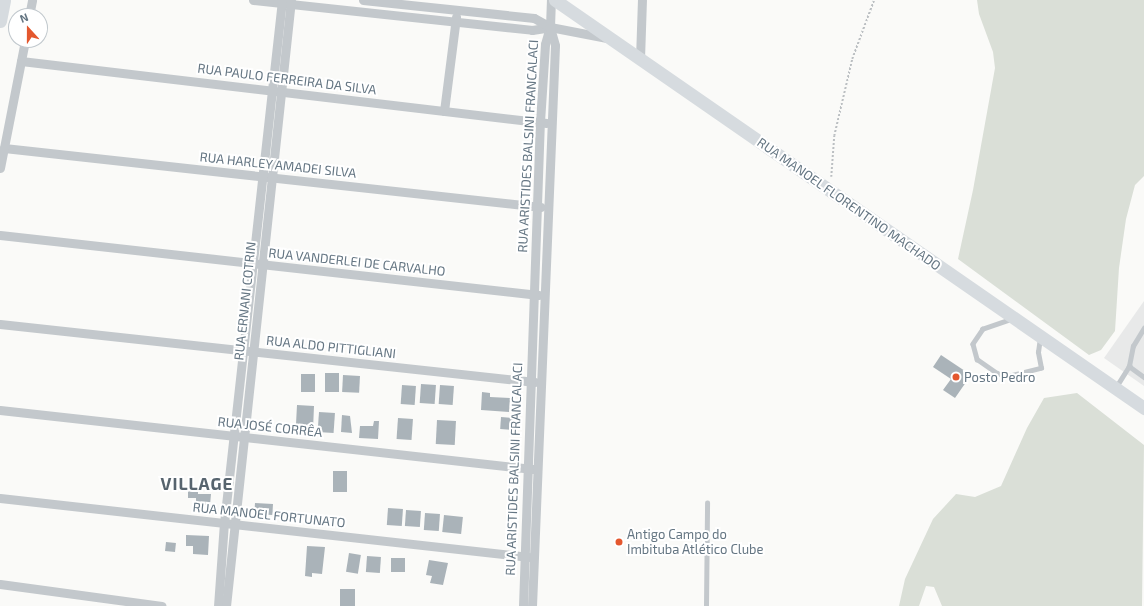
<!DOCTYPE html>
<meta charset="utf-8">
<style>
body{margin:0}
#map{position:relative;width:1144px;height:606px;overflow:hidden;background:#fafaf8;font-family:"Exo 2",sans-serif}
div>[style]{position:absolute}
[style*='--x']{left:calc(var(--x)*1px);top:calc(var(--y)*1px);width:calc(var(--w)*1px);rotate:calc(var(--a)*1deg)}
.built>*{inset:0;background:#e8e9e9}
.green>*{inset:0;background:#dadfd7}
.building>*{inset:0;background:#aab3b9;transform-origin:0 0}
.path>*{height:1.5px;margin-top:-0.75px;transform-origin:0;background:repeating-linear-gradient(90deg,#bbbfc2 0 2px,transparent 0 4px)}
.lane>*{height:4.5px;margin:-2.25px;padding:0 2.25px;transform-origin:2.25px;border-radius:2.25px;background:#c3c8cc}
.street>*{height:9px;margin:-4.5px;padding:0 4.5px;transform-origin:4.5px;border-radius:4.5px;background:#c3c8cc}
.secondary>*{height:13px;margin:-6.5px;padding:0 6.5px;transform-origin:6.5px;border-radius:6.5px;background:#d6dbdf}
.dots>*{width:11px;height:11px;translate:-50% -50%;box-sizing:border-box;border:2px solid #fff;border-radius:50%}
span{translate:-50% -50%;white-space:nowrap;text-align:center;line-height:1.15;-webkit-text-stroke:4px #fff;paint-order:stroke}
.street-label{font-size:13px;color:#657683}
.poi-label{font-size:13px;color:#657683}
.left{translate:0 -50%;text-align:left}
.district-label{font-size:17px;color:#57646e;font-weight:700;letter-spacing:1px}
.north{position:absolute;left:8px;top:8px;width:40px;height:40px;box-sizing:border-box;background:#fff;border:1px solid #c1c8cd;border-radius:50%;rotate:339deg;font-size:11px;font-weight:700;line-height:16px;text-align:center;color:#657683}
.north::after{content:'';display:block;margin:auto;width:14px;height:18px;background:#e4572e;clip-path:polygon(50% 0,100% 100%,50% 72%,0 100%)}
</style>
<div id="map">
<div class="built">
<i style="clip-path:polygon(1144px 301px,1144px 386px,1104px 358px)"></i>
</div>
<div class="green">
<i style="clip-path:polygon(977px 0,1144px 0,1144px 176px,1135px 185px,1126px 219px,1119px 268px,1115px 331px,1101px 350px,1089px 355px,958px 259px,973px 190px,995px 68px,993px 52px,979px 14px)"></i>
<i style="clip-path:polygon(1077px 393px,1144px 445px,1142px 606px,942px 606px,934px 587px,926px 586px,919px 606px,899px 606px,905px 579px,933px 519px,956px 494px,975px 497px,1001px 486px,1027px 428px,1044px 398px)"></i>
</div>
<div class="building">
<i style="clip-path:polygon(941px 355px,971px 375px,955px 398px,943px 390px,951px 379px,933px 367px)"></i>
<i style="left:325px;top:373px;width:14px;height:19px"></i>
<i style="left:301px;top:374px;width:14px;height:18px"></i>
<i style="left:343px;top:375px;width:17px;height:17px;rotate:3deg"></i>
<i style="left:421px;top:384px;width:15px;height:19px;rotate:4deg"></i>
<i style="left:402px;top:385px;width:14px;height:19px;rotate:4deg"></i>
<i style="left:440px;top:385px;width:14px;height:19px;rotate:4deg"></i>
<i style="clip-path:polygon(482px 392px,490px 393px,490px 397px,510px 398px,509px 412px,481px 410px)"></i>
<i style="clip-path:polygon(297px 405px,314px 406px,313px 430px,302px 429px,302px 425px,296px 424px)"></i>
<i style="left:319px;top:412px;width:16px;height:20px;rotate:4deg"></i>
<i style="clip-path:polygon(342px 415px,350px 416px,352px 433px,341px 432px)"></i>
<i style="left:501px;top:417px;width:14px;height:12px;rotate:4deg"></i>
<i style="left:398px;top:418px;width:15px;height:21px;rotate:4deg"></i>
<i style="left:437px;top:420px;width:19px;height:24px;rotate:3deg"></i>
<i style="clip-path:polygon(374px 421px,379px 421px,378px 439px,359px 438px,360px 426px,373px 426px)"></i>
<i style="left:333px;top:471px;width:14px;height:21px"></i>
<i style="clip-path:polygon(188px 489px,198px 489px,198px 494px,211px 494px,210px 505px,196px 505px,196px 498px,188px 498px)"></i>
<i style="left:255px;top:503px;width:18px;height:11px;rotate:3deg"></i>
<i style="left:388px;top:508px;width:15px;height:17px;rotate:4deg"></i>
<i style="left:406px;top:510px;width:15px;height:16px;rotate:4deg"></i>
<i style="left:425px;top:513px;width:15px;height:17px;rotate:4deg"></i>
<i style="left:444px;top:515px;width:19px;height:17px;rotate:6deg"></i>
<i style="clip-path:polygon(186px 535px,209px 536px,208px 555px,193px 554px,193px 546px,186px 546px)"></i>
<i style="left:166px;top:542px;width:10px;height:9px;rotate:6deg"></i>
<i style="clip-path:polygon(307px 546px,325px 547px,322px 574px,312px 573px,312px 577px,305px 576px)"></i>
<i style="left:349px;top:553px;width:12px;height:19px;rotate:9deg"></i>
<i style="left:367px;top:556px;width:14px;height:16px;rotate:4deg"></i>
<i style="left:391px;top:558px;width:14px;height:14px"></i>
<i style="clip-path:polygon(429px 560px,448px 563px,443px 585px,430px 583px,432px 576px,426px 575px)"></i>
<i style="left:340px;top:589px;width:15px;height:17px"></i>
</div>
<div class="path">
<i style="--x:831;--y:177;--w:41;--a:-85.8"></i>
<i style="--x:834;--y:136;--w:79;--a:-76.8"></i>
<i style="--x:852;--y:59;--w:63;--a:-69.6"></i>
</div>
<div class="lane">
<i style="--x:1012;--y:319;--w:31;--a:161"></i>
<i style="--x:983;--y:329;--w:18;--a:124"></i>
<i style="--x:973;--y:344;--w:16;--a:75"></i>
<i style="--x:977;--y:359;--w:24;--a:35"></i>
<i style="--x:997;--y:373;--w:11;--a:15"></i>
<i style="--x:1008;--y:376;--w:34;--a:-14"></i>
<i style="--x:1041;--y:368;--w:16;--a:-101"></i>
<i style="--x:1038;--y:352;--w:14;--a:-82"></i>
<i style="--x:1129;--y:366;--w:19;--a:36"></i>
<i style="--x:1116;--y:387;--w:25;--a:-58"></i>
<i style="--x:1129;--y:366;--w:20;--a:-79"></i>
<i style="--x:1133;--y:346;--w:21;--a:-59"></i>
<i style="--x:706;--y:606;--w:103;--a:-89.4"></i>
</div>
<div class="street">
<i style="--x:253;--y:0;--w:281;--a:6.1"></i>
<i style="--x:532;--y:30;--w:18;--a:-9"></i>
<i style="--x:550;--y:27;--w:58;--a:10.9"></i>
<i style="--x:363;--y:0;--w:172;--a:6"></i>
<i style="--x:534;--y:18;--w:18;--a:29"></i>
<i style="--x:29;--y:16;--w:16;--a:-79"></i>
<i style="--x:640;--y:59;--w:59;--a:-88.1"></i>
<i style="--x:21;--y:61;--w:529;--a:6.74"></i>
<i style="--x:444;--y:111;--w:95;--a:-82.7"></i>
<i style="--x:4;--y:148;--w:540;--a:6.27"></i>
<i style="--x:0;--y:168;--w:130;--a:-78.9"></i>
<i style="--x:0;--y:235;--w:542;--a:6.35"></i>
<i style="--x:0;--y:324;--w:538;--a:6.19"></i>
<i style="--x:0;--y:410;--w:536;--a:6.32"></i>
<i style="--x:0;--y:498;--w:532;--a:6.36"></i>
<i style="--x:0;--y:584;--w:163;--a:7.7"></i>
<i style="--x:218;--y:606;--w:83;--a:-85.9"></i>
<i style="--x:224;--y:523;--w:526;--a:-83.67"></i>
<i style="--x:226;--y:606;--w:609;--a:-83.88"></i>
<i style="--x:523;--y:606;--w:484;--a:-88"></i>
<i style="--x:540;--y:122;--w:78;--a:-86.3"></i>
<i style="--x:545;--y:44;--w:18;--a:-74"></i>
<i style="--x:550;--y:27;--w:27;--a:-88"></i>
<i style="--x:532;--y:606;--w:561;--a:-87.65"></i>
<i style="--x:555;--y:45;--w:18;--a:-106"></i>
</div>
<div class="secondary">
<i style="--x:555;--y:0;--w:717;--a:34.71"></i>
<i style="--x:0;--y:21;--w:21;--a:-79"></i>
</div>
<div class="dots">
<i style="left:956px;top:377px;background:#e4572e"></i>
<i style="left:619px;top:542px;background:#e4572e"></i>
</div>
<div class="street-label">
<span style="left:287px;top:79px;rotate:7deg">RUA PAULO FERREIRA DA SILVA</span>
<span style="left:528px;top:146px;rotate:-87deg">RUA ARISTIDES BALSINI FRANCALACI</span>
<span style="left:278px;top:165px;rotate:6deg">RUA HARLEY AMADEI SILVA</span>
<span style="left:849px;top:204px;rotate:35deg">RUA MANOEL FLORENTINO MACHADO</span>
<span style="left:357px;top:262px;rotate:6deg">RUA VANDERLEI DE CARVALHO</span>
<span style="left:245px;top:301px;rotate:-84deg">RUA ERNANI COTRIN</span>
<span style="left:331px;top:347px;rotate:6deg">RUA ALDO PITTIGLIANI</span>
<span style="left:270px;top:427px;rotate:6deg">RUA JOSÉ CORRÊA</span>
<span style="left:514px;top:469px;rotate:-88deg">RUA ARISTIDES BALSINI FRANCALACI</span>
<span style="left:269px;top:515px;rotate:6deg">RUA MANOEL FORTUNATO</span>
</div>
<div class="poi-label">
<span class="left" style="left:964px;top:377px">Posto Pedro</span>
<span class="left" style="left:627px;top:542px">Antigo Campo do<br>Imbituba Atlético Clube</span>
</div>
<div class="district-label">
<span style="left:197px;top:484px">VILLAGE</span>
</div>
<div class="north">N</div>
</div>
